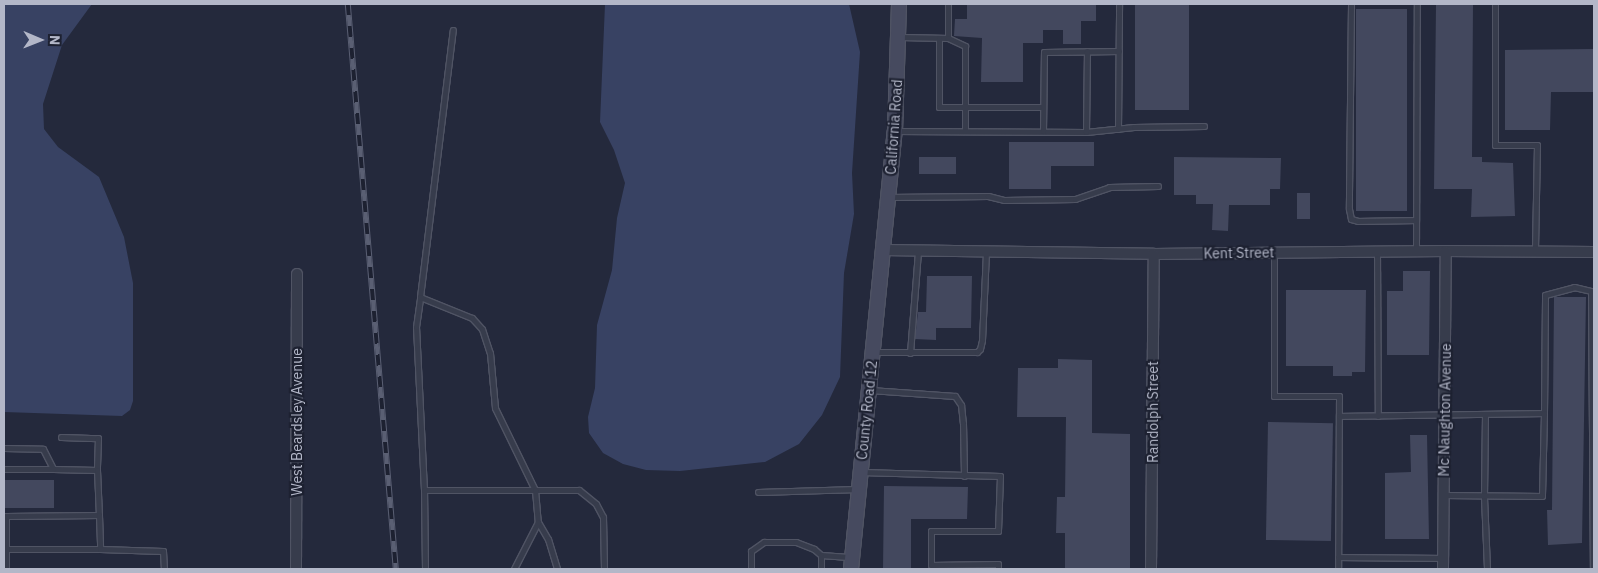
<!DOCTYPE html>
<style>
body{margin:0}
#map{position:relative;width:1598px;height:573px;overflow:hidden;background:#24293c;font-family:"IBM Plex Sans",sans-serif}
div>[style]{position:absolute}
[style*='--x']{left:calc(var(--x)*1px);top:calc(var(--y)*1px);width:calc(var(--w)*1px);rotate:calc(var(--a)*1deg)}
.water>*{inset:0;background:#384263}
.building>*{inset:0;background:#43485e;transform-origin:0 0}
.roads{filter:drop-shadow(1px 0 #505464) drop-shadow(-1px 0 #505464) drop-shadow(0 1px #505464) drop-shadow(0 -1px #505464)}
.service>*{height:5px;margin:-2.5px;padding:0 2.5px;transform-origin:2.5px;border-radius:2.5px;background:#373c4c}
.minor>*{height:10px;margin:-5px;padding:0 5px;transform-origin:5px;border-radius:5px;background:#373c4c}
.secondary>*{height:14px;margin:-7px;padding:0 7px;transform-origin:7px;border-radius:7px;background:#464a5f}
.rail>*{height:5.5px;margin-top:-2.75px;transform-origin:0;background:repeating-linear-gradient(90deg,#1d2131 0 11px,#5a5f73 0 22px);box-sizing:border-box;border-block:1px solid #5a5f73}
span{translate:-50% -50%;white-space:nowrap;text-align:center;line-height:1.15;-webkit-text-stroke:4.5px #1d2131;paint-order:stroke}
.street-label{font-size:14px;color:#b3b7c8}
.frame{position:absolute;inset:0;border:5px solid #b3b7c8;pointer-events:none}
.north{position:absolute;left:15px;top:15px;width:50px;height:50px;-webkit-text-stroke:4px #1d2131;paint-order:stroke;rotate:91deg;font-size:14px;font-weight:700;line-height:20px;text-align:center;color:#b3b7c8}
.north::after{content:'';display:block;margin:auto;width:18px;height:22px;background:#b3b7c8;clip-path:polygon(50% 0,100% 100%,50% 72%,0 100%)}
</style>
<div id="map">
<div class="water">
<i style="clip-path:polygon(4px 4px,92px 4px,62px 45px,43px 104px,44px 129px,58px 147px,99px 177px,124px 237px,133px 283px,133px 401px,130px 410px,122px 416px,4px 412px)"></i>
<i style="clip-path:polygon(605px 4px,849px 4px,860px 52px,852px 173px,854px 214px,844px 273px,840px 377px,822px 415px,799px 444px,765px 462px,680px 471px,646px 470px,623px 464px,603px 453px,589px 433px,588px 417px,595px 388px,597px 325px,612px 270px,617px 218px,625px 183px,614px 150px,600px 122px)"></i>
</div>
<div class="building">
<i style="clip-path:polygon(967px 4px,1096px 4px,1096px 21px,1081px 21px,1081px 44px,1063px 44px,1063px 30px,1043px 30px,1043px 43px,1023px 43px,1023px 82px,981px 82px,982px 38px,954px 36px,955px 19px,967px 19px)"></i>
<i style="left:1135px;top:4px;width:54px;height:106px"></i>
<i style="clip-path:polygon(1436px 4px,1473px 4px,1472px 157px,1482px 157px,1482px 162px,1513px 163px,1515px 216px,1471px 217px,1472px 189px,1434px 189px)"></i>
<i style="left:1356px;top:9px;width:51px;height:202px"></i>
<i style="clip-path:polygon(1594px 49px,1594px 92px,1551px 92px,1550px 130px,1505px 130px,1505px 50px)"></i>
<i style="clip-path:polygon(1009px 142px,1094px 142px,1094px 166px,1051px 166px,1051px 189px,1009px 189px)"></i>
<i style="left:919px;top:157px;width:37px;height:17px"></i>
<i style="clip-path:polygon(1174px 157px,1281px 158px,1280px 189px,1270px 189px,1270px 205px,1229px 205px,1228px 231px,1212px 230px,1213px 204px,1196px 204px,1196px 195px,1174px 195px)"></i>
<i style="left:1297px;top:193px;width:13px;height:26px"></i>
<i style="clip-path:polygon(1403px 271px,1430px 271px,1429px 355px,1387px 355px,1387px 291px,1403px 291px)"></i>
<i style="clip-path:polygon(927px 276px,972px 276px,971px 328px,936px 328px,936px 340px,915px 339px,918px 312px,926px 312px)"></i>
<i style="clip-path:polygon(1286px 290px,1366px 290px,1365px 372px,1352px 372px,1352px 376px,1333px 376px,1333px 366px,1286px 366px)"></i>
<i style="clip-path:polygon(1554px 297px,1586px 297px,1582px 543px,1548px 545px,1547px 510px,1552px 510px)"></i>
<i style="clip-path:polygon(1058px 359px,1092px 360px,1092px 433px,1130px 434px,1130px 569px,1065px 569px,1065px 533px,1056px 533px,1057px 497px,1065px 497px,1066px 417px,1017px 417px,1018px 368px,1058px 368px)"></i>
<i style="left:1268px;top:422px;width:65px;height:118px;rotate:1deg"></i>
<i style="clip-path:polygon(1410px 435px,1427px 435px,1429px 539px,1385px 539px,1385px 473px,1411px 472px)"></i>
<i style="left:4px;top:480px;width:50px;height:28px"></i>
<i style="clip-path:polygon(884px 486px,968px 487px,967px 519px,911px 519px,911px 569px,883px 569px)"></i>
</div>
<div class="roads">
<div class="service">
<i style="--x:1351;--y:4;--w:205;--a:90.6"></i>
<i style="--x:1349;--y:209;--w:10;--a:79"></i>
<i style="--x:1351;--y:219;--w:7;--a:16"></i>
<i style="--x:1358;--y:221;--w:58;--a:-1"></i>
<i style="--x:1495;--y:4;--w:141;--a:90"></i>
<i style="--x:1495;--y:145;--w:42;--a:0"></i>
<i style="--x:1537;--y:145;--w:106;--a:91.1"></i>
<i style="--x:900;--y:37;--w:48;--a:1.2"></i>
<i style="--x:948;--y:38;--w:34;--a:-90"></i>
<i style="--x:939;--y:38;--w:69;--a:90"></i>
<i style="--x:939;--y:107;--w:104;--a:0"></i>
<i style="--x:948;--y:38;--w:19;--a:25"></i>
<i style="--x:965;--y:46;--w:85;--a:90"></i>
<i style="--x:1118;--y:129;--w:125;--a:-89.5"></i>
<i style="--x:895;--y:131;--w:191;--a:0.3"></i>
<i style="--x:1086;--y:132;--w:48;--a:-5.9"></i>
<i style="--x:1134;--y:127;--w:70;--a:-0.8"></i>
<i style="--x:1043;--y:131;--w:79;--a:-89.3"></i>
<i style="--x:1044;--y:52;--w:75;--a:-0.8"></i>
<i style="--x:1086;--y:132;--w:81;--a:-89.3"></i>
<i style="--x:889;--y:197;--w:99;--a:-0.6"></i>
<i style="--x:988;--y:196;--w:16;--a:14"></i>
<i style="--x:1004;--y:200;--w:71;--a:-0.8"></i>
<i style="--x:1075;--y:199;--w:36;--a:-19"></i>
<i style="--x:1109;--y:187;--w:49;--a:-1.2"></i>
<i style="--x:1416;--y:251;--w:247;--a:-89.8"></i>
<i style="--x:1377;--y:252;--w:164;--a:89.7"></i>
<i style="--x:1274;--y:253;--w:143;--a:90"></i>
<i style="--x:1274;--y:396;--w:65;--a:0"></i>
<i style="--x:1339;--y:396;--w:173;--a:90.3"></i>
<i style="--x:420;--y:297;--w:269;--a:-83"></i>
<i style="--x:874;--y:352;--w:103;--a:0"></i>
<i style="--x:977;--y:352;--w:4;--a:-45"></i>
<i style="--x:980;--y:349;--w:9;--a:-77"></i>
<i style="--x:982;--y:340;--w:88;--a:-87.4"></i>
<i style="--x:910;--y:353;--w:102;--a:-85.5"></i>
<i style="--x:870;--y:390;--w:85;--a:4"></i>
<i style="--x:955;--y:396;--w:11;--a:56"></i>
<i style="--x:961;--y:405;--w:18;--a:84"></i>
<i style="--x:963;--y:423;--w:53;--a:88.9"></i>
<i style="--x:1544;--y:413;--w:118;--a:-89.5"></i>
<i style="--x:1545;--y:295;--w:30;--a:-15"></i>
<i style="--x:1574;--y:287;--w:17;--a:13"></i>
<i style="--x:1591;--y:291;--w:278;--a:89.6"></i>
<i style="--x:1485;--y:414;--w:83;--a:90.7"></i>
<i style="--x:1484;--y:497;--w:72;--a:87.6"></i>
<i style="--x:1339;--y:416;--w:205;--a:-0.8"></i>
<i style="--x:1544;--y:413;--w:83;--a:91.4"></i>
<i style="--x:1542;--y:496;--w:98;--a:-179.4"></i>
<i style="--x:61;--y:437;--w:37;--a:2"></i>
<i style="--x:98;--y:438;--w:32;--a:92"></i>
<i style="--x:4;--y:448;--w:39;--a:1"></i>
<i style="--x:43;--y:449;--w:22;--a:63"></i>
<i style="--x:53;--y:469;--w:44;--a:1.3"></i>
<i style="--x:97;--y:470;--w:45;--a:87.5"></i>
<i style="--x:4;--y:469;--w:49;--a:0"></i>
<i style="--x:861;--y:472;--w:139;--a:1.6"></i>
<i style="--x:1000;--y:476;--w:55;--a:92.1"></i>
<i style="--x:998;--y:531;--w:67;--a:180"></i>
<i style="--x:931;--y:531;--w:34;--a:90"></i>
<i style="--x:931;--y:565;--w:67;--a:-0.9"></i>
<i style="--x:998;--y:564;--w:5;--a:90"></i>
<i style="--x:424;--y:490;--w:163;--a:-92.8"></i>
<i style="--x:416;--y:327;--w:30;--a:-82"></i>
<i style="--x:420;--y:297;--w:56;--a:22"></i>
<i style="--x:472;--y:318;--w:15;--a:48"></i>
<i style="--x:482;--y:329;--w:25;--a:72"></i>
<i style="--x:490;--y:353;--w:55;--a:84.8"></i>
<i style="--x:495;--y:408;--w:91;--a:64"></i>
<i style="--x:535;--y:490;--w:44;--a:0"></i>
<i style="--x:579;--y:490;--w:22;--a:39"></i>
<i style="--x:596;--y:504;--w:15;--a:62"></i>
<i style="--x:603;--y:517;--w:52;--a:88.9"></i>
<i style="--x:758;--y:492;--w:100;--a:-1.7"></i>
<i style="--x:538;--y:522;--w:20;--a:60"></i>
<i style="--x:548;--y:539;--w:31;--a:73"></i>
<i style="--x:6;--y:549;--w:94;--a:0"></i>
<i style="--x:1338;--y:557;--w:105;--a:0.5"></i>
<i style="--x:6;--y:569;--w:53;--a:-90"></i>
<i style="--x:6;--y:516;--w:93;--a:-0.6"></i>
<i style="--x:99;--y:515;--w:34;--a:88"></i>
<i style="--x:100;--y:549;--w:63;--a:1.8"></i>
<i style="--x:163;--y:551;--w:18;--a:87"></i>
<i style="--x:425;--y:569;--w:79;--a:-90.7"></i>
<i style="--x:424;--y:490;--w:111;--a:0"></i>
<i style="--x:535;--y:490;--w:32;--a:85"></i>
<i style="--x:538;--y:522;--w:53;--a:117.1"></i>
<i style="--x:751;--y:569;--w:18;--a:-90"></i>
<i style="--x:751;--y:551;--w:16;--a:-35"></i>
<i style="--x:764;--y:542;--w:32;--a:0"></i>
<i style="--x:796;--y:542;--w:19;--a:21"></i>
<i style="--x:814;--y:549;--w:9;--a:41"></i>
<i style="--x:821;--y:555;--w:31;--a:4"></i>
<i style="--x:821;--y:569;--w:14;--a:-90"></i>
</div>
<div class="minor">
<i style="--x:883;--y:250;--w:271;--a:0.8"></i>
<i style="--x:1154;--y:254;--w:292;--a:-0.6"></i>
<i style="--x:1446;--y:251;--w:148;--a:0.4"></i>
<i style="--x:296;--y:569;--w:295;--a:-89.8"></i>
<i style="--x:1151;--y:569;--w:315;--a:-89.5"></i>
<i style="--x:1443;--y:569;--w:318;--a:-89.5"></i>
</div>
<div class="secondary">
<i style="--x:851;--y:569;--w:440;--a:-84.3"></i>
<i style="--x:895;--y:131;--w:127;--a:-88.2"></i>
</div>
</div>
<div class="rail">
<i style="--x:348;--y:4;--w:567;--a:85.14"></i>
</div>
<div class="street-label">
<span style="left:894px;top:127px;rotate:-86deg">California Road</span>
<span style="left:1239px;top:253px;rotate:-1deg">Kent Street</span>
<span style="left:867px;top:410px;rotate:-84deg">County Road 12</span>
<span style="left:1445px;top:410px;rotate:-89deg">Mc Naughton Avenue</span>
<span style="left:1153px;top:412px;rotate:-90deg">Randolph Street</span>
<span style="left:297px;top:422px;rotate:-90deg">West Beardsley Avenue</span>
</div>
<div class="frame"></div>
<div class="north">N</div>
</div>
